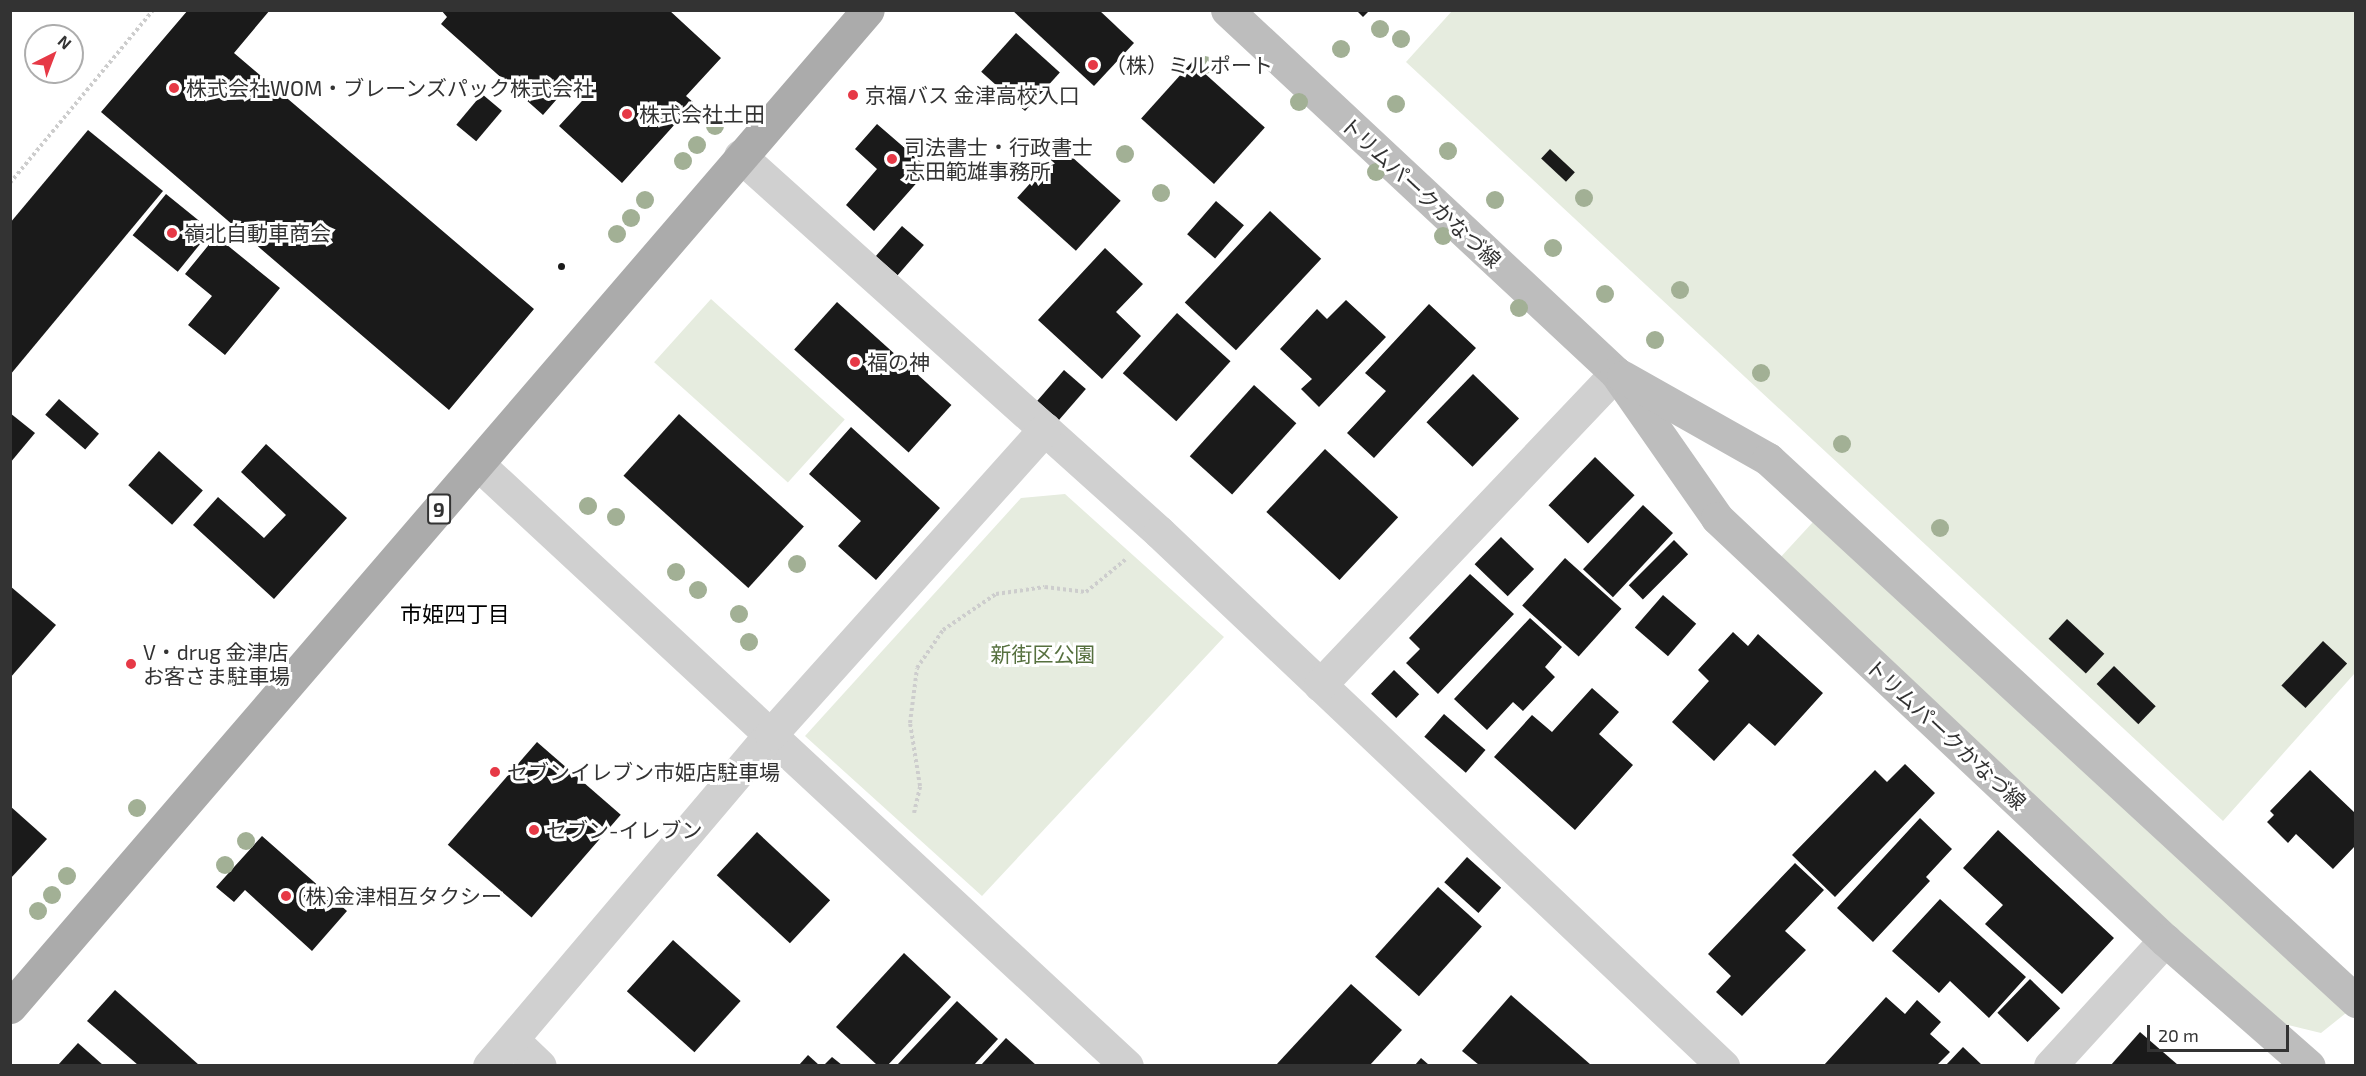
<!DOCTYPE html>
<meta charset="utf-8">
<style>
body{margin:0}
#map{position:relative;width:2366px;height:1076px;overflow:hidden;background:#fff;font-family:"Exo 2","Noto Sans JP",sans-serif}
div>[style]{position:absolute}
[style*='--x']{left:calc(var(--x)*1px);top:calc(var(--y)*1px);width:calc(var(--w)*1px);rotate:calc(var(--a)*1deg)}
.green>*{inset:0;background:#e6ecdf;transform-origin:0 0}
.building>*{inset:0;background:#1a1a1a;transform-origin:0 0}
.round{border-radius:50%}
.path>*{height:4px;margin-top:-2px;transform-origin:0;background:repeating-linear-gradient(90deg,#cdcdcd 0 3px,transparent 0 6px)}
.minor>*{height:33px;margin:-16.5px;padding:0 16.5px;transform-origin:16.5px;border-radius:16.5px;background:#d0d0d0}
.secondary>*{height:33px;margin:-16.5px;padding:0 16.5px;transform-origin:16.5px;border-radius:16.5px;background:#bdbdbd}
.primary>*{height:33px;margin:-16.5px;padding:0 16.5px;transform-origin:16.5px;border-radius:16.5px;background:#ababab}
.trees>*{width:18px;height:18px;margin:-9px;border-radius:50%;background:#a2b095}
.dots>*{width:16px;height:16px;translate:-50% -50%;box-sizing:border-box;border:3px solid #fff;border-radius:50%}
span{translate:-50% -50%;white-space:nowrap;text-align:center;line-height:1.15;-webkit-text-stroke:6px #fff;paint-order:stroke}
.shield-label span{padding:2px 4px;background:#fff;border:2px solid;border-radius:4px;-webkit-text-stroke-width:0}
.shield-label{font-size:20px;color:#333;font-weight:700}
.poi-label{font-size:21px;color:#333}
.left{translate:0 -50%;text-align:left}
.street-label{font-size:21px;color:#333}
.park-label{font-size:21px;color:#56703f}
.neighbourhood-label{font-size:22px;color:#000}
.frame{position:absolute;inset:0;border:12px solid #333;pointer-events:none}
.north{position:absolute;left:24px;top:24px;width:60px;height:60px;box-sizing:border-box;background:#fff;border:2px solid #adadad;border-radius:50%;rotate:42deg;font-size:16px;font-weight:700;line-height:24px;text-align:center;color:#333}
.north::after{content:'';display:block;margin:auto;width:21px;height:27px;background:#e63946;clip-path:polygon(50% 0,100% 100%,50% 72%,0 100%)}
.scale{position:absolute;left:2147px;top:1025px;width:142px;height:27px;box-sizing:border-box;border:3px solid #333;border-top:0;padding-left:8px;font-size:18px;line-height:21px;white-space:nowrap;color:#333;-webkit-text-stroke:4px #fff;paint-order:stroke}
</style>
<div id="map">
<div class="green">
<i style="clip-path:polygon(1452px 11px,2355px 11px,2355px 673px,2223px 821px,1406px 62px)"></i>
<i style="left:711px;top:299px;width:180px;height:85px;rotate:42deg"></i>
<i style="clip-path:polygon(1065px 494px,1224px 637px,982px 896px,805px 736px,1021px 498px)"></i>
<i style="clip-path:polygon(1813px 522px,2346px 1013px,2321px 1033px,2276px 1022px,1778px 560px)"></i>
</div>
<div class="building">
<i style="clip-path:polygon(188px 10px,270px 10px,234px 53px,534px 309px,449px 410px,101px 112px)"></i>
<i style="clip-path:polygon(441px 10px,669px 10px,721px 58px,686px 96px,694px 103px,622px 183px,559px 126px,592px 90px,577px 76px,543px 115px,441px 24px,447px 17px)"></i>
<i style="clip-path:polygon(1012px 10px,1099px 10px,1134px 43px,1094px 86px)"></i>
<i style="clip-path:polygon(1356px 10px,1370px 10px,1363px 17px)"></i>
<i style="left:1016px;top:33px;width:59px;height:52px;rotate:42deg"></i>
<i style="left:1192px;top:62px;width:98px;height:76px;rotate:42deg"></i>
<i style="left:482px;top:94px;width:26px;height:40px;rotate:40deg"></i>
<i style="clip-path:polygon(877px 124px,929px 169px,874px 231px,846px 205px,877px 169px,855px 149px)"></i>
<i style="clip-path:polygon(88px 130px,163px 191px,10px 375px,10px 223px)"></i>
<i style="left:1062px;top:148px;width:79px;height:67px;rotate:42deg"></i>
<i style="left:1550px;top:149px;width:34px;height:13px;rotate:43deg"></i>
<i style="left:166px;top:194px;width:58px;height:53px;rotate:39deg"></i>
<i style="left:1216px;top:201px;width:37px;height:44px;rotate:41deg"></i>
<i style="left:1270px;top:211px;width:70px;height:125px;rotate:43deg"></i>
<i style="left:902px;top:226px;width:29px;height:40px;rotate:41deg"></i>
<i style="clip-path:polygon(216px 236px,280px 288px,225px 355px,188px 325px,212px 296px,185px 274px)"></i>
<i style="clip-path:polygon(1105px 248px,1143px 284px,1116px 312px,1141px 336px,1102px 379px,1038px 320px)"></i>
<i class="round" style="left:557.5px;top:262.5px;width:7px;height:7px"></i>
<i style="clip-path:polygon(1346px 300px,1386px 337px,1319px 407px,1301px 389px,1312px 379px,1280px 349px,1317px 309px,1327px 319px)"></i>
<i style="left:837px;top:302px;width:154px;height:64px;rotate:42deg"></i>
<i style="clip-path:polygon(1429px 304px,1476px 348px,1374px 458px,1347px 433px,1386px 391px,1365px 373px)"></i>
<i style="left:1177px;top:313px;width:72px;height:81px;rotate:42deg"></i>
<i style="left:1064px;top:370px;width:29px;height:41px;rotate:41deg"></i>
<i style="left:1473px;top:374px;width:64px;height:67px;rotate:44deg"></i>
<i style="left:1254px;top:385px;width:57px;height:96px;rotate:42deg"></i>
<i style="left:59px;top:399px;width:53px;height:21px;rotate:41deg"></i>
<i style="clip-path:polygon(10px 413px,35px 433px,10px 463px)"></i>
<i style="left:679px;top:414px;width:168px;height:83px;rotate:42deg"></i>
<i style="clip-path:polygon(851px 427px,940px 508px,876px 580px,838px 546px,861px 521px,809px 474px)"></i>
<i style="clip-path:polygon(266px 444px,347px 518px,274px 599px,193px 525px,218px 497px,264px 538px,286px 515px,241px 472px)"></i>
<i style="left:1325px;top:449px;width:100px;height:86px;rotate:43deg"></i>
<i style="left:159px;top:451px;width:59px;height:46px;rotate:42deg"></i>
<i style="left:1595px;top:457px;width:55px;height:67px;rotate:44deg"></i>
<i style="left:1643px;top:505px;width:41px;height:88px;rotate:43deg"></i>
<i style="left:1501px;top:537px;width:46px;height:38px;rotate:44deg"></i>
<i style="left:1674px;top:540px;width:20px;height:64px;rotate:45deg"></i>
<i style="left:1565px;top:558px;width:76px;height:64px;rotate:42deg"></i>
<i style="clip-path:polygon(1470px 574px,1514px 614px,1438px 694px,1406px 663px,1420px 649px,1409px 638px)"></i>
<i style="clip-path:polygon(10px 586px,56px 625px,10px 678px)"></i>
<i style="left:1663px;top:595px;width:44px;height:43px;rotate:41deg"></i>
<i style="clip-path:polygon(1530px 618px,1562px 647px,1545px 667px,1555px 677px,1523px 711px,1513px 702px,1487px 730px,1454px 699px)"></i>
<i style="left:2067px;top:619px;width:51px;height:27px;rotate:43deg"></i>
<i style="clip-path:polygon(1733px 632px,1748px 646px,1758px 634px,1823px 693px,1775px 746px,1749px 723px,1714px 761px,1672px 722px,1709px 681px,1698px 670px)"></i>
<i style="left:2323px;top:641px;width:33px;height:61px;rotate:43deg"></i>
<i style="left:2114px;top:666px;width:58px;height:25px;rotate:44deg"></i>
<i style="left:1394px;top:670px;width:35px;height:33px;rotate:44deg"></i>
<i style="clip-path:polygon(1592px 688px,1619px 712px,1599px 734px,1633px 765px,1575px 830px,1494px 757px,1532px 715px,1552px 732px)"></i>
<i style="left:1444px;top:714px;width:55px;height:30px;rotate:41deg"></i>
<i style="left:537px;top:742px;width:111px;height:136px;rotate:41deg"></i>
<i style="clip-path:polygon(1905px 764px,1935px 793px,1835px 897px,1792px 855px,1875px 770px,1887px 782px)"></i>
<i style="clip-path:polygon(2310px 770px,2355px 813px,2355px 846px,2333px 869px,2296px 834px,2288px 843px,2267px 822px,2274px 815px,2270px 811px)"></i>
<i style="clip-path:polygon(10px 806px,47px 839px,10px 879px)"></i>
<i style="clip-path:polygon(1920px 818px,1952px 849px,1926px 877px,1930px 881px,1873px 942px,1837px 908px)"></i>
<i style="clip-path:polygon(1998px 830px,2114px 938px,2062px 994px,1985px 924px,2003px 905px,1963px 868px)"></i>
<i style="left:757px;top:832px;width:100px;height:59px;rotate:43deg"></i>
<i style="clip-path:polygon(262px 836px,347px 911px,312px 951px,245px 890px,234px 902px,216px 887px)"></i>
<i style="left:1467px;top:857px;width:46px;height:34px;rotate:42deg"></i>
<i style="clip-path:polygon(1795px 863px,1824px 890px,1785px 931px,1806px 950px,1742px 1016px,1716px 992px,1731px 976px,1708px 954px)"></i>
<i style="left:1438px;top:887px;width:59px;height:94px;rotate:42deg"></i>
<i style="clip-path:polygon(1940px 899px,2026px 977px,1989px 1018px,1950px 981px,1939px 993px,1892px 951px)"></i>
<i style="left:673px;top:940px;width:91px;height:69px;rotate:42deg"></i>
<i style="clip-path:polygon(904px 953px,951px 997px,888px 1065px,877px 1065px,836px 1027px)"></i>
<i style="left:2030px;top:979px;width:42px;height:47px;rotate:44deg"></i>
<i style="clip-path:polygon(1351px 984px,1402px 1030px,1370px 1065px,1276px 1065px)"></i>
<i style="clip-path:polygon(115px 990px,199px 1065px,138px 1065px,87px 1021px)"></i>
<i style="clip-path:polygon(1511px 995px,1591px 1065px,1479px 1065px,1462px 1051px)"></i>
<i style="clip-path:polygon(1886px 997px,1905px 1014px,1917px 1000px,1941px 1022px,1930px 1034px,1950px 1052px,1937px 1065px,1824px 1065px)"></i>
<i style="clip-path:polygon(957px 1001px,998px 1039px,974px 1065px,897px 1065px)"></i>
<i style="clip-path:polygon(2140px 1032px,2178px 1065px,2111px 1065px)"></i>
<i style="clip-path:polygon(1006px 1038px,1036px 1065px,981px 1065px)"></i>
<i style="clip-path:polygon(78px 1043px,103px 1065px,58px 1065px)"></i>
<i style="clip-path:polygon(1963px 1047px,1982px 1065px,1946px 1065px)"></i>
<i style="clip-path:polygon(808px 1055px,819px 1065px,799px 1065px)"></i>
<i style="clip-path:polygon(832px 1057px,842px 1065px,824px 1065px)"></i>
<i style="clip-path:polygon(1421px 1058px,1429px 1065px,1415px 1065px)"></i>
</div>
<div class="path">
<i style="--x:10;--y:183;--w:224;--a:-50.4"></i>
<i style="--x:914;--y:813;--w:28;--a:-77"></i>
<i style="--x:920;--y:786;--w:64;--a:-99"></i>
<i style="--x:910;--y:723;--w:55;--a:-82.7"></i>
<i style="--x:917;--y:668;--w:46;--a:-55.6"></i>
<i style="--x:943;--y:630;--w:64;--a:-34.2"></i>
<i style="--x:996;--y:594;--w:49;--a:-8.1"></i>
<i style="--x:1045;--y:587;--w:41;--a:7"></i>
<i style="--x:1086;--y:592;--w:52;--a:-39.5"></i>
</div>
<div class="minor">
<i style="--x:740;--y:156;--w:563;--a:41.9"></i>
<i style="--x:1159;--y:532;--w:777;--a:43.43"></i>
<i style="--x:478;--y:464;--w:885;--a:42.85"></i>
<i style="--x:1320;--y:685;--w:430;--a:-46.5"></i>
<i style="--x:513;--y:1040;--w:37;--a:44"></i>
<i style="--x:489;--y:1066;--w:436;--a:-49.7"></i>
<i style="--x:771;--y:734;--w:410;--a:-48.1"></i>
<i style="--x:2050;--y:1066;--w:171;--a:-47.6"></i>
</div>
<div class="secondary">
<i style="--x:1227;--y:10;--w:532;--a:43.02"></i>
<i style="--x:1616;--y:373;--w:177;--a:55.1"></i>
<i style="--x:1717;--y:518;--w:615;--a:43.29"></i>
<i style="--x:2165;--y:940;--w:191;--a:41.2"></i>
<i style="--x:1623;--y:377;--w:167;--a:29.5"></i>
<i style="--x:1768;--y:459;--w:800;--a:42.67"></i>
</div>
<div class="primary">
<i style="--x:10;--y:1007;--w:1315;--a:-49.29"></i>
</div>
<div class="trees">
<i style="left:1380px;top:29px"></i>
<i style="left:1401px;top:39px"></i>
<i style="left:1341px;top:49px"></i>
<i style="left:1205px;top:65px"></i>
<i style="left:1299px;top:102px"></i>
<i style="left:1396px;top:104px"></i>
<i style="left:715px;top:126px"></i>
<i style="left:697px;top:145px"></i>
<i style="left:1448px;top:151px"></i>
<i style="left:1125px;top:154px"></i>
<i style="left:683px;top:161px"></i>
<i style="left:1376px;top:172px"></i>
<i style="left:1161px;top:193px"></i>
<i style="left:1584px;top:198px"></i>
<i style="left:645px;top:200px"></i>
<i style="left:1495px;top:200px"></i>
<i style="left:631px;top:218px"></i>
<i style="left:617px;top:234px"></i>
<i style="left:1443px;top:236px"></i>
<i style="left:1553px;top:248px"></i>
<i style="left:1680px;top:290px"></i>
<i style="left:1605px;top:294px"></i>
<i style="left:1519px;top:308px"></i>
<i style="left:1655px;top:340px"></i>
<i style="left:1761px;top:373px"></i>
<i style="left:1842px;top:444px"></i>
<i style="left:588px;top:506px"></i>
<i style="left:616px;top:517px"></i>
<i style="left:1940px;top:528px"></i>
<i style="left:797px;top:564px"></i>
<i style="left:676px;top:572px"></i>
<i style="left:698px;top:590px"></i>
<i style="left:739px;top:614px"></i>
<i style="left:749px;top:642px"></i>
<i style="left:137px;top:808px"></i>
<i style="left:246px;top:841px"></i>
<i style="left:225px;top:865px"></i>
<i style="left:67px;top:876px"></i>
<i style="left:52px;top:895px"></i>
<i style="left:38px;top:911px"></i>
</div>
<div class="dots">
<i style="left:1093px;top:65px;background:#e63946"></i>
<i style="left:174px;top:88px;background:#e63946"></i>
<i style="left:853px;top:95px;background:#e63946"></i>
<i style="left:627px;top:114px;background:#e63946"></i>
<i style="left:892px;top:159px;background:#e63946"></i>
<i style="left:172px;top:233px;background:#e63946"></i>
<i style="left:855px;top:362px;background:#e63946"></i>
<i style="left:131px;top:664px;background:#e63946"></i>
<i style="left:495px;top:772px;background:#e63946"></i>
<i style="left:534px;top:830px;background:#e63946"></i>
<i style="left:286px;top:896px;background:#e63946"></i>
</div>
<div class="shield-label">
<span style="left:439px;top:509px">9</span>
</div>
<div class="poi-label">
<span class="left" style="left:1105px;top:65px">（株）ミルポート</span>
<span class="left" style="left:186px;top:88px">株式会社WOM・ブレーンズパック株式会社</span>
<span class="left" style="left:865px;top:95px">京福バス 金津高校入口</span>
<span class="left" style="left:639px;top:114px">株式会社土田</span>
<span class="left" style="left:904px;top:159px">司法書士・行政書士<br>志田範雄事務所</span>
<span class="left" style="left:184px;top:233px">嶺北自動車商会</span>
<span class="left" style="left:867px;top:362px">福の神</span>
<span class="left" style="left:143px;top:664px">V・drug 金津店<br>お客さま駐車場</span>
<span class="left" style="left:507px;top:772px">セブンイレブン市姫店駐車場</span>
<span class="left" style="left:546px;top:830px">セブン-イレブン</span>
<span class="left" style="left:298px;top:896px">(株)金津相互タクシー</span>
</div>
<div class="street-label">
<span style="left:1421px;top:192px;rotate:43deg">トリムパークかなづ線</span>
<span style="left:1946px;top:734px;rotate:43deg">トリムパークかなづ線</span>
</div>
<div class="park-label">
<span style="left:1043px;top:654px">新街区公園</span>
</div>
<div class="neighbourhood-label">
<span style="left:455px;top:614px">市姫四丁目</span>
</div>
<div class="frame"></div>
<div class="north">N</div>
<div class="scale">20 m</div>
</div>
